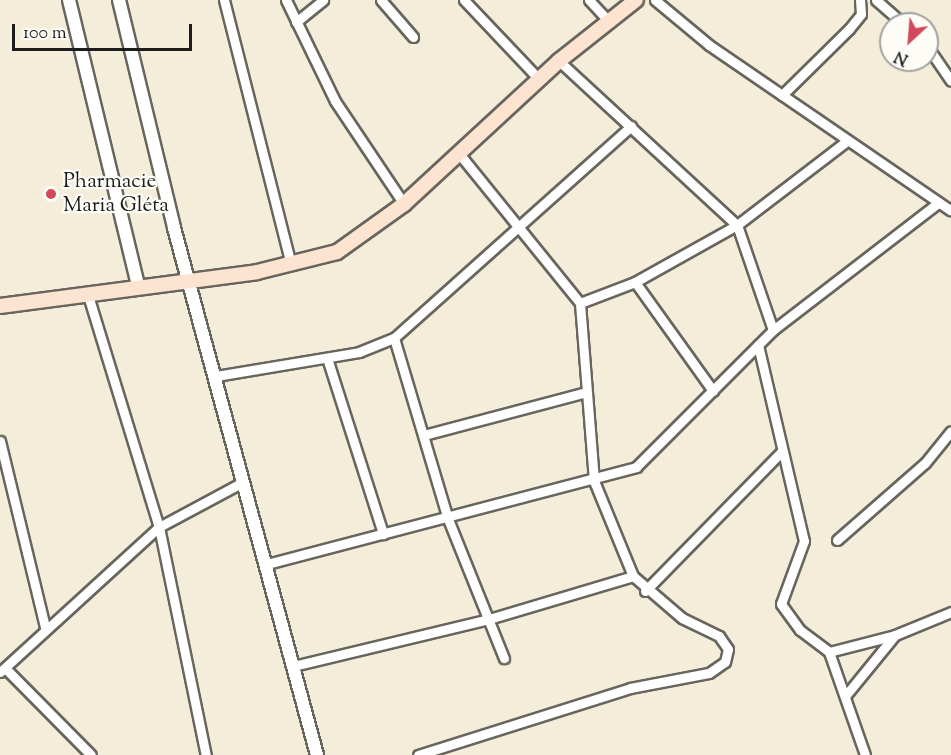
<!DOCTYPE html>
<meta charset="utf-8">
<style>
body{margin:0}
#map{position:relative;width:951px;height:755px;overflow:hidden;background:#f4edd9;font-family:"Sorts Mill Goudy",serif}
div>[style]{position:absolute}
[style*='--x']{left:calc(var(--x)*1px);top:calc(var(--y)*1px);width:calc(var(--w)*1px);rotate:calc(var(--a)*1deg)}
.roads{filter:drop-shadow(2px 0 #68655e) drop-shadow(-2px 0 #68655e) drop-shadow(0 2px #68655e) drop-shadow(0 -2px #68655e)}
.minor>*{height:9px;margin:-4.5px;padding:0 4.5px;transform-origin:4.5px;border-radius:4.5px;background:#fff}
.tertiary>*{height:12px;margin:-6px;padding:0 6px;transform-origin:6px;border-radius:6px;background:#fff}
.secondary>*{height:14px;margin:-7px;padding:0 7px;transform-origin:7px;border-radius:7px;background:#fde4d1}
.dots>*{width:16px;height:16px;translate:-50% -50%;box-sizing:border-box;border:3px solid #fdfcf7;border-radius:50%}
span{translate:-50% -50%;white-space:nowrap;text-align:center;line-height:1.15;-webkit-text-stroke:4.5px #fdfcf7;paint-order:stroke}
.poi-label{font-size:21px;color:#1c1c1c}
.left{translate:0 -50%;text-align:left}
.north{position:absolute;left:879px;top:12px;width:60px;height:60px;box-sizing:border-box;background:#fdfcf7;border:2px solid #a3a29f;border-radius:50%;rotate:206deg;font-size:16px;font-weight:700;line-height:24px;text-align:center;color:#1c1c1c}
.north::after{content:'';display:block;margin:auto;width:21px;height:27px;background:#d1495b;clip-path:polygon(50% 0,100% 100%,50% 72%,0 100%)}
.scale{position:absolute;left:12px;top:24px;width:180px;height:27px;box-sizing:border-box;border:3px solid #1c1c1c;border-top:0;padding-left:8px;font-size:18px;line-height:21px;white-space:nowrap;color:#1c1c1c;-webkit-text-stroke:4px #fdfcf7;paint-order:stroke}
</style>
<div id="map">
<div class="roads">
<div class="minor">
<i style="--x:224;--y:0;--w:273;--a:75.8"></i>
<i style="--x:286;--y:0;--w:112;--a:64.1"></i>
<i style="--x:335;--y:101;--w:124;--a:56.2"></i>
<i style="--x:381;--y:0;--w:49;--a:49.1"></i>
<i style="--x:464;--y:0;--w:109;--a:46.5"></i>
<i style="--x:589;--y:0;--w:26;--a:47"></i>
<i style="--x:655;--y:0;--w:70;--a:39.8"></i>
<i style="--x:709;--y:45;--w:293;--a:34.4"></i>
<i style="--x:876;--y:0;--w:37;--a:41"></i>
<i style="--x:296;--y:22;--w:35;--a:-39"></i>
<i style="--x:927;--y:46;--w:42;--a:55.6"></i>
<i style="--x:559;--y:61;--w:242;--a:42.7"></i>
<i style="--x:737;--y:225;--w:111;--a:71.1"></i>
<i style="--x:782;--y:95;--w:94;--a:-44.6"></i>
<i style="--x:849;--y:29;--w:19;--a:-51"></i>
<i style="--x:861;--y:14;--w:14;--a:-94"></i>
<i style="--x:635;--y:282;--w:134;--a:54.4"></i>
<i style="--x:87;--y:292;--w:246;--a:73"></i>
<i style="--x:159;--y:527;--w:233;--a:78.4"></i>
<i style="--x:580;--y:303;--w:59;--a:-20.9"></i>
<i style="--x:635;--y:282;--w:117;--a:-29.2"></i>
<i style="--x:737;--y:225;--w:138;--a:-37.4"></i>
<i style="--x:394;--y:338;--w:189;--a:73.4"></i>
<i style="--x:448;--y:519;--w:150;--a:68.1"></i>
<i style="--x:758;--y:345;--w:201;--a:76.8"></i>
<i style="--x:804;--y:541;--w:67;--a:110.1"></i>
<i style="--x:781;--y:604;--w:32;--a:54"></i>
<i style="--x:800;--y:630;--w:36;--a:37"></i>
<i style="--x:829;--y:652;--w:109;--a:70.7"></i>
<i style="--x:327;--y:358;--w:185;--a:72.3"></i>
<i style="--x:216;--y:376;--w:145;--a:-9.5"></i>
<i style="--x:359;--y:352;--w:38;--a:-22"></i>
<i style="--x:394;--y:338;--w:318;--a:-41.8"></i>
<i style="--x:424;--y:435;--w:164;--a:-14.8"></i>
<i style="--x:0;--y:441;--w:191;--a:76.4"></i>
<i style="--x:837;--y:540;--w:117;--a:-41.2"></i>
<i style="--x:925;--y:463;--w:41;--a:-50.9"></i>
<i style="--x:267;--y:564;--w:382;--a:-14.7"></i>
<i style="--x:636;--y:467;--w:194;--a:-45"></i>
<i style="--x:773;--y:330;--w:208;--a:-37.6"></i>
<i style="--x:645;--y:591;--w:194;--a:-45.6"></i>
<i style="--x:829;--y:652;--w:68;--a:-14.4"></i>
<i style="--x:895;--y:635;--w:61;--a:-22.3"></i>
<i style="--x:293;--y:666;--w:202;--a:-13.5"></i>
<i style="--x:489;--y:619;--w:150;--a:-16.6"></i>
<i style="--x:5;--y:668;--w:122;--a:45.3"></i>
<i style="--x:0;--y:672;--w:215;--a:-42.4"></i>
<i style="--x:159;--y:527;--w:95;--a:-28.2"></i>
<i style="--x:846;--y:695;--w:77;--a:-50.8"></i>
<i style="--x:418;--y:755;--w:222;--a:-17.5"></i>
<i style="--x:630;--y:688;--w:80;--a:-10.8"></i>
<i style="--x:709;--y:673;--w:19;--a:-35"></i>
<i style="--x:725;--y:662;--w:13;--a:-77"></i>
<i style="--x:728;--y:649;--w:16;--a:-125"></i>
<i style="--x:719;--y:636;--w:41;--a:-154.1"></i>
<i style="--x:682;--y:618;--w:65;--a:-139.4"></i>
<i style="--x:633;--y:576;--w:103;--a:-112.3"></i>
<i style="--x:594;--y:481;--w:179;--a:-94.5"></i>
<i style="--x:580;--y:303;--w:189;--a:-129"></i>
</div>
<div class="tertiary">
<i style="--x:69;--y:0;--w:294;--a:76.4"></i>
<i style="--x:119;--y:0;--w:235;--a:76.4"></i>
<i style="--x:174;--y:228;--w:546;--a:74.82"></i>
</div>
<div class="secondary">
<i style="--x:0;--y:306;--w:259;--a:-7.5"></i>
<i style="--x:257;--y:272;--w:82;--a:-14"></i>
<i style="--x:337;--y:252;--w:82;--a:-35.6"></i>
<i style="--x:404;--y:204;--w:211;--a:-42.7"></i>
<i style="--x:559;--y:61;--w:98;--a:-38.4"></i>
</div>
</div>
<div class="dots">
<i style="left:51px;top:194px;background:#d1495b"></i>
</div>
<div class="poi-label">
<span class="left" style="left:63px;top:194px">Pharmacie<br>Maria Gléta</span>
</div>
<div class="north">N</div>
<div class="scale">100 m</div>
</div>
